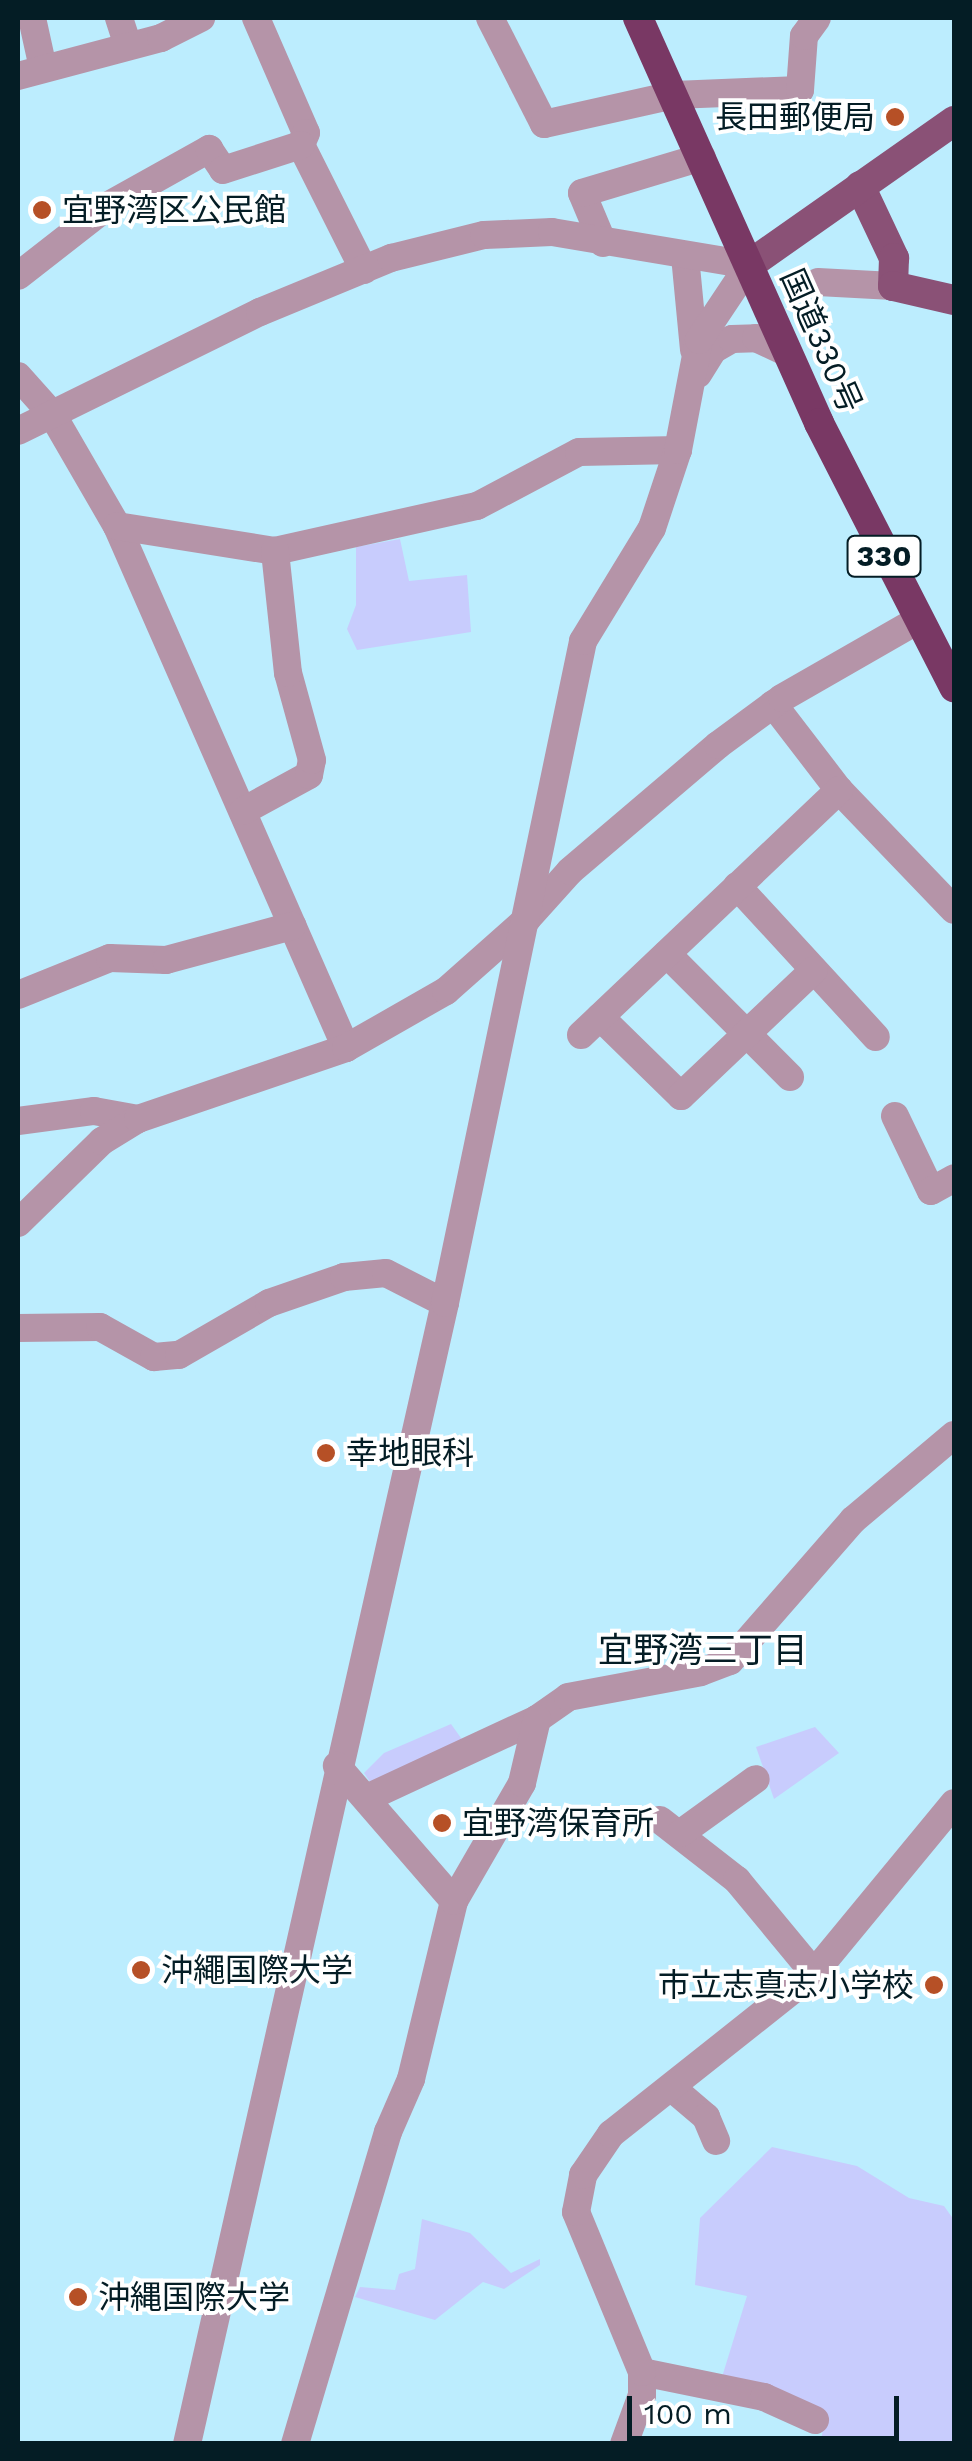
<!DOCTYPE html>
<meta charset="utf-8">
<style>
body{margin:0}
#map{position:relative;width:972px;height:2461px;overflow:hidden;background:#bcedfe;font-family:"Work Sans","Noto Sans JP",sans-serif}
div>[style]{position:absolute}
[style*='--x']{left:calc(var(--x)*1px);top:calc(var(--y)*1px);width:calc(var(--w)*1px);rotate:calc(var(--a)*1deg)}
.green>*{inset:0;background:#c8ccfd}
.minor>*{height:28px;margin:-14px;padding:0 14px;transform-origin:14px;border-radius:14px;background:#b594a8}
.major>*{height:30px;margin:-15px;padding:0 15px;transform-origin:15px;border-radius:15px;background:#8a5176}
.highway>*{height:30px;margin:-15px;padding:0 15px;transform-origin:15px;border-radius:15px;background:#793864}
.dots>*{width:28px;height:28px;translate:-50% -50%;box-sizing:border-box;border:5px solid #fff;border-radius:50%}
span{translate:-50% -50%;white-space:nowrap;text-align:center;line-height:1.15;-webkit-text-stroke:8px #fff;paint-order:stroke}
.shield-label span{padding:2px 8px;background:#fff;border:2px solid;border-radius:8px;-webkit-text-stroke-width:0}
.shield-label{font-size:30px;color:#041d25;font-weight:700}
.poi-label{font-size:32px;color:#041d25}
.right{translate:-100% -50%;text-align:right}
.left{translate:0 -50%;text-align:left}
.street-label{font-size:32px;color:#041d25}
.neighbourhood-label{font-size:35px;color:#041d25}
.frame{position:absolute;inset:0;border:20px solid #041d25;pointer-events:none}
.scale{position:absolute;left:627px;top:2396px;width:272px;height:45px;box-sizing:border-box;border:5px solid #041d25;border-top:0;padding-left:12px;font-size:30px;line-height:35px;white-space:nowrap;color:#041d25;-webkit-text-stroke:8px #fff;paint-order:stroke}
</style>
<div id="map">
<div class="green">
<i style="clip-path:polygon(400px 539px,409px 581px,467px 575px,471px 632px,357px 650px,347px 629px,356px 605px,356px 547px)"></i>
<i style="clip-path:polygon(451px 1724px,466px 1745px,375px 1789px,364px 1773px,384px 1753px)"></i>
<i style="clip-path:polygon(815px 1727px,839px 1753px,774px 1799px,756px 1747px)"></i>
<i style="clip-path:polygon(772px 2147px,857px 2166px,909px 2198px,944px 2206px,954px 2220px,954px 2443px,821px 2443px,825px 2411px,722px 2377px,747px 2296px,695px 2285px,700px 2218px)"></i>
<i style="clip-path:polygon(422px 2219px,470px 2233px,511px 2273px,540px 2259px,540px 2265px,504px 2289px,483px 2282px,435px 2320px,355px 2297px,360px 2287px,395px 2290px,399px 2274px,415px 2269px)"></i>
</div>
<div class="minor">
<i style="--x:32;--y:18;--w:51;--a:77.6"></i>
<i style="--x:119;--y:18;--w:29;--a:72"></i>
<i style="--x:256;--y:18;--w:125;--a:66.5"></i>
<i style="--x:306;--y:133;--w:13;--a:113"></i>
<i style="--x:301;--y:145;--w:140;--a:63.3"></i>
<i style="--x:490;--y:18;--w:119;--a:63"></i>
<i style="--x:544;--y:124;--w:133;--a:-12.6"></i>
<i style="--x:674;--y:95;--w:126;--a:-2.3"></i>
<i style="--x:800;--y:90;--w:54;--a:-85.8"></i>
<i style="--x:804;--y:36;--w:22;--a:-54"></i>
<i style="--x:18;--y:76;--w:148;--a:-14.9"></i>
<i style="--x:161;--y:38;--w:45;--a:-26.6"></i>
<i style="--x:603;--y:243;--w:54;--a:-112.8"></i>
<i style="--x:582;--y:193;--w:125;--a:-16.7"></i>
<i style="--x:685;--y:256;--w:94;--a:84.5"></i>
<i style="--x:18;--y:276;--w:115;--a:-38"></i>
<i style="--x:109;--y:205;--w:115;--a:-29.2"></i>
<i style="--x:209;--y:149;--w:25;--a:56"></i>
<i style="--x:223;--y:170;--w:82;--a:-17.8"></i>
<i style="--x:818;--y:282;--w:75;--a:3.1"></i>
<i style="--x:698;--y:374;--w:28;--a:-58"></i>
<i style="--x:713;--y:350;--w:22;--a:-30"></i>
<i style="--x:732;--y:339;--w:24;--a:-2"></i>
<i style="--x:756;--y:338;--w:33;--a:25"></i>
<i style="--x:18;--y:376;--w:51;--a:48.2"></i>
<i style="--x:52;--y:414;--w:129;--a:59.9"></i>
<i style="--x:117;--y:526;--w:570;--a:66.31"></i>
<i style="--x:18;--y:431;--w:270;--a:-26.2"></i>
<i style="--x:260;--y:312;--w:142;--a:-22.4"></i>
<i style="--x:391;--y:258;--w:96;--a:-13.9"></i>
<i style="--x:484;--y:235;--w:68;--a:-2.5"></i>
<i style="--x:552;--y:232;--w:200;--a:9.5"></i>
<i style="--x:117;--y:526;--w:160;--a:9"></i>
<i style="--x:275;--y:551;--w:207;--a:-12.6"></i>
<i style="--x:477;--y:506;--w:115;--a:-27.9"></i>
<i style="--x:579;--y:452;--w:99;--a:-1.2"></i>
<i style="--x:773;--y:704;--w:108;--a:52.5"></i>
<i style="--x:839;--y:790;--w:166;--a:46.2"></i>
<i style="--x:243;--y:811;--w:75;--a:-28.6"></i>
<i style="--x:309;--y:775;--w:15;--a:-79"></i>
<i style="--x:312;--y:760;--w:90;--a:-105.4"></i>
<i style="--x:288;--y:673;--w:123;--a:-96.1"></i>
<i style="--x:737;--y:886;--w:205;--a:47.4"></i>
<i style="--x:667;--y:954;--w:174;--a:45"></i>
<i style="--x:18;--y:995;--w:99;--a:-21.9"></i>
<i style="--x:110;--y:958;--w:56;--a:2"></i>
<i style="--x:166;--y:960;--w:131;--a:-15.1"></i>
<i style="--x:600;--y:1017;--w:113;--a:44.3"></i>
<i style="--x:681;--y:1096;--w:183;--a:-43.5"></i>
<i style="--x:581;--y:1035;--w:356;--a:-43.5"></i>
<i style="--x:895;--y:1116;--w:83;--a:64.4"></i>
<i style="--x:931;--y:1191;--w:26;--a:-29"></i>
<i style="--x:18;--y:1121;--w:77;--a:-7.5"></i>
<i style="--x:94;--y:1111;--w:45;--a:10.3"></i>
<i style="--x:18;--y:1223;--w:117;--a:-44.3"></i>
<i style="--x:102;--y:1141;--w:42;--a:-31.4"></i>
<i style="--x:138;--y:1119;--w:220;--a:-18.8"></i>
<i style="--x:346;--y:1048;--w:115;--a:-29.7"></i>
<i style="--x:446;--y:991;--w:108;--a:-41.6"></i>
<i style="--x:527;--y:919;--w:64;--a:-48.1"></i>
<i style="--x:570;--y:871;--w:194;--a:-40.4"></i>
<i style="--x:718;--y:745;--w:79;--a:-36.3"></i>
<i style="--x:782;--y:698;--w:157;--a:-29.8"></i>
<i style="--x:18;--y:1328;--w:82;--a:-0.7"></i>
<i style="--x:100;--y:1327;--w:62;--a:29.1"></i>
<i style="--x:154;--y:1357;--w:25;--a:-5"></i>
<i style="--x:179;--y:1355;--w:104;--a:-30"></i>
<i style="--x:269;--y:1303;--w:79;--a:-19.1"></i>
<i style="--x:344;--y:1277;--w:42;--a:-5.4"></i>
<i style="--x:386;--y:1273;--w:66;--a:27"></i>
<i style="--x:369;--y:1797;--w:185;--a:-24.9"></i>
<i style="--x:537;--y:1719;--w:38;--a:-35"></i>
<i style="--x:568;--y:1697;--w:135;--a:-10.6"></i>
<i style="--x:701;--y:1672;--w:31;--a:-21"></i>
<i style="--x:730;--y:1661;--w:187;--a:-48.9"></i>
<i style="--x:853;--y:1520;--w:132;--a:-40.1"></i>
<i style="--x:660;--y:1820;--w:98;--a:37.9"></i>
<i style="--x:737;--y:1880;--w:121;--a:50.4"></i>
<i style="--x:681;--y:1833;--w:92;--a:-35.8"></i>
<i style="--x:454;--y:1901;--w:136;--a:-60"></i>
<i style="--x:522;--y:1783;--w:66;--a:-76.8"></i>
<i style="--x:672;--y:2088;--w:45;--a:40.5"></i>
<i style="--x:706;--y:2117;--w:26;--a:67"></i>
<i style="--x:642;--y:2372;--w:125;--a:11.6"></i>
<i style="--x:764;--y:2397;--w:56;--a:24.3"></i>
<i style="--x:187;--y:2444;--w:1170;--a:-77.26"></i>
<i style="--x:445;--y:1303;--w:676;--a:-78.22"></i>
<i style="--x:583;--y:641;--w:132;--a:-58.6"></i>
<i style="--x:652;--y:528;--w:82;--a:-71.6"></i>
<i style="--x:678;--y:450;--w:112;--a:-79.2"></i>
<i style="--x:699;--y:340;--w:90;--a:-56.3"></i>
<i style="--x:295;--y:2444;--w:326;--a:-73.4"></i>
<i style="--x:388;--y:2132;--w:58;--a:-66.5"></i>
<i style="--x:411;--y:2079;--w:183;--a:-76.4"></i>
<i style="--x:454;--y:1901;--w:179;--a:-130.9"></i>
<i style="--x:624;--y:2444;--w:52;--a:-69.8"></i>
<i style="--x:642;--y:2395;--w:23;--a:-90"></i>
<i style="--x:642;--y:2372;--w:173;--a:-112.4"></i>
<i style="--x:576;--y:2212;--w:38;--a:-79"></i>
<i style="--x:583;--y:2175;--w:50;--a:-55.7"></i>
<i style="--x:611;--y:2134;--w:259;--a:-38.4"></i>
<i style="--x:814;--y:1973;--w:220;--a:-50.5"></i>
</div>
<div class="major">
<i style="--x:860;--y:186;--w:80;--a:64.7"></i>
<i style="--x:894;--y:258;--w:28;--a:92"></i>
<i style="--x:893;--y:286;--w:63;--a:12.9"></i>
<i style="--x:749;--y:265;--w:251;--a:-35.1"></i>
</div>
<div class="highway">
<i style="--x:638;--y:18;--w:444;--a:65.9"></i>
<i style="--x:819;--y:423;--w:297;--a:62.9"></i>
</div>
<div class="dots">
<i style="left:895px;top:117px;background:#b65026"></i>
<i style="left:42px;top:210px;background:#b65026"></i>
<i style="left:326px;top:1453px;background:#b65026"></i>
<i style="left:442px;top:1823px;background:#b65026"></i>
<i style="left:141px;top:1970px;background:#b65026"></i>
<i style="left:934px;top:1985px;background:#b65026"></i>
<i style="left:78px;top:2297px;background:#b65026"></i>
</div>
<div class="shield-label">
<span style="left:884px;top:556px">330</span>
</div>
<div class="poi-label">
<span class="right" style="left:875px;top:117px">長田郵便局</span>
<span class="left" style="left:62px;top:210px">宜野湾区公民館</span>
<span class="left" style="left:346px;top:1453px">幸地眼科</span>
<span class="left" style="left:462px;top:1823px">宜野湾保育所</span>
<span class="left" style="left:161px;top:1970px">沖繩国際大学</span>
<span class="right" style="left:914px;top:1985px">市立志真志小学校</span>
<span class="left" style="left:98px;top:2297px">沖縄国際大学</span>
</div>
<div class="street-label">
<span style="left:821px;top:341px;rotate:66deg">国道330号</span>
</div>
<div class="neighbourhood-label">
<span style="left:703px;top:1650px">宜野湾三丁目</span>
</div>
<div class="frame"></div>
<div class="scale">100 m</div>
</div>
